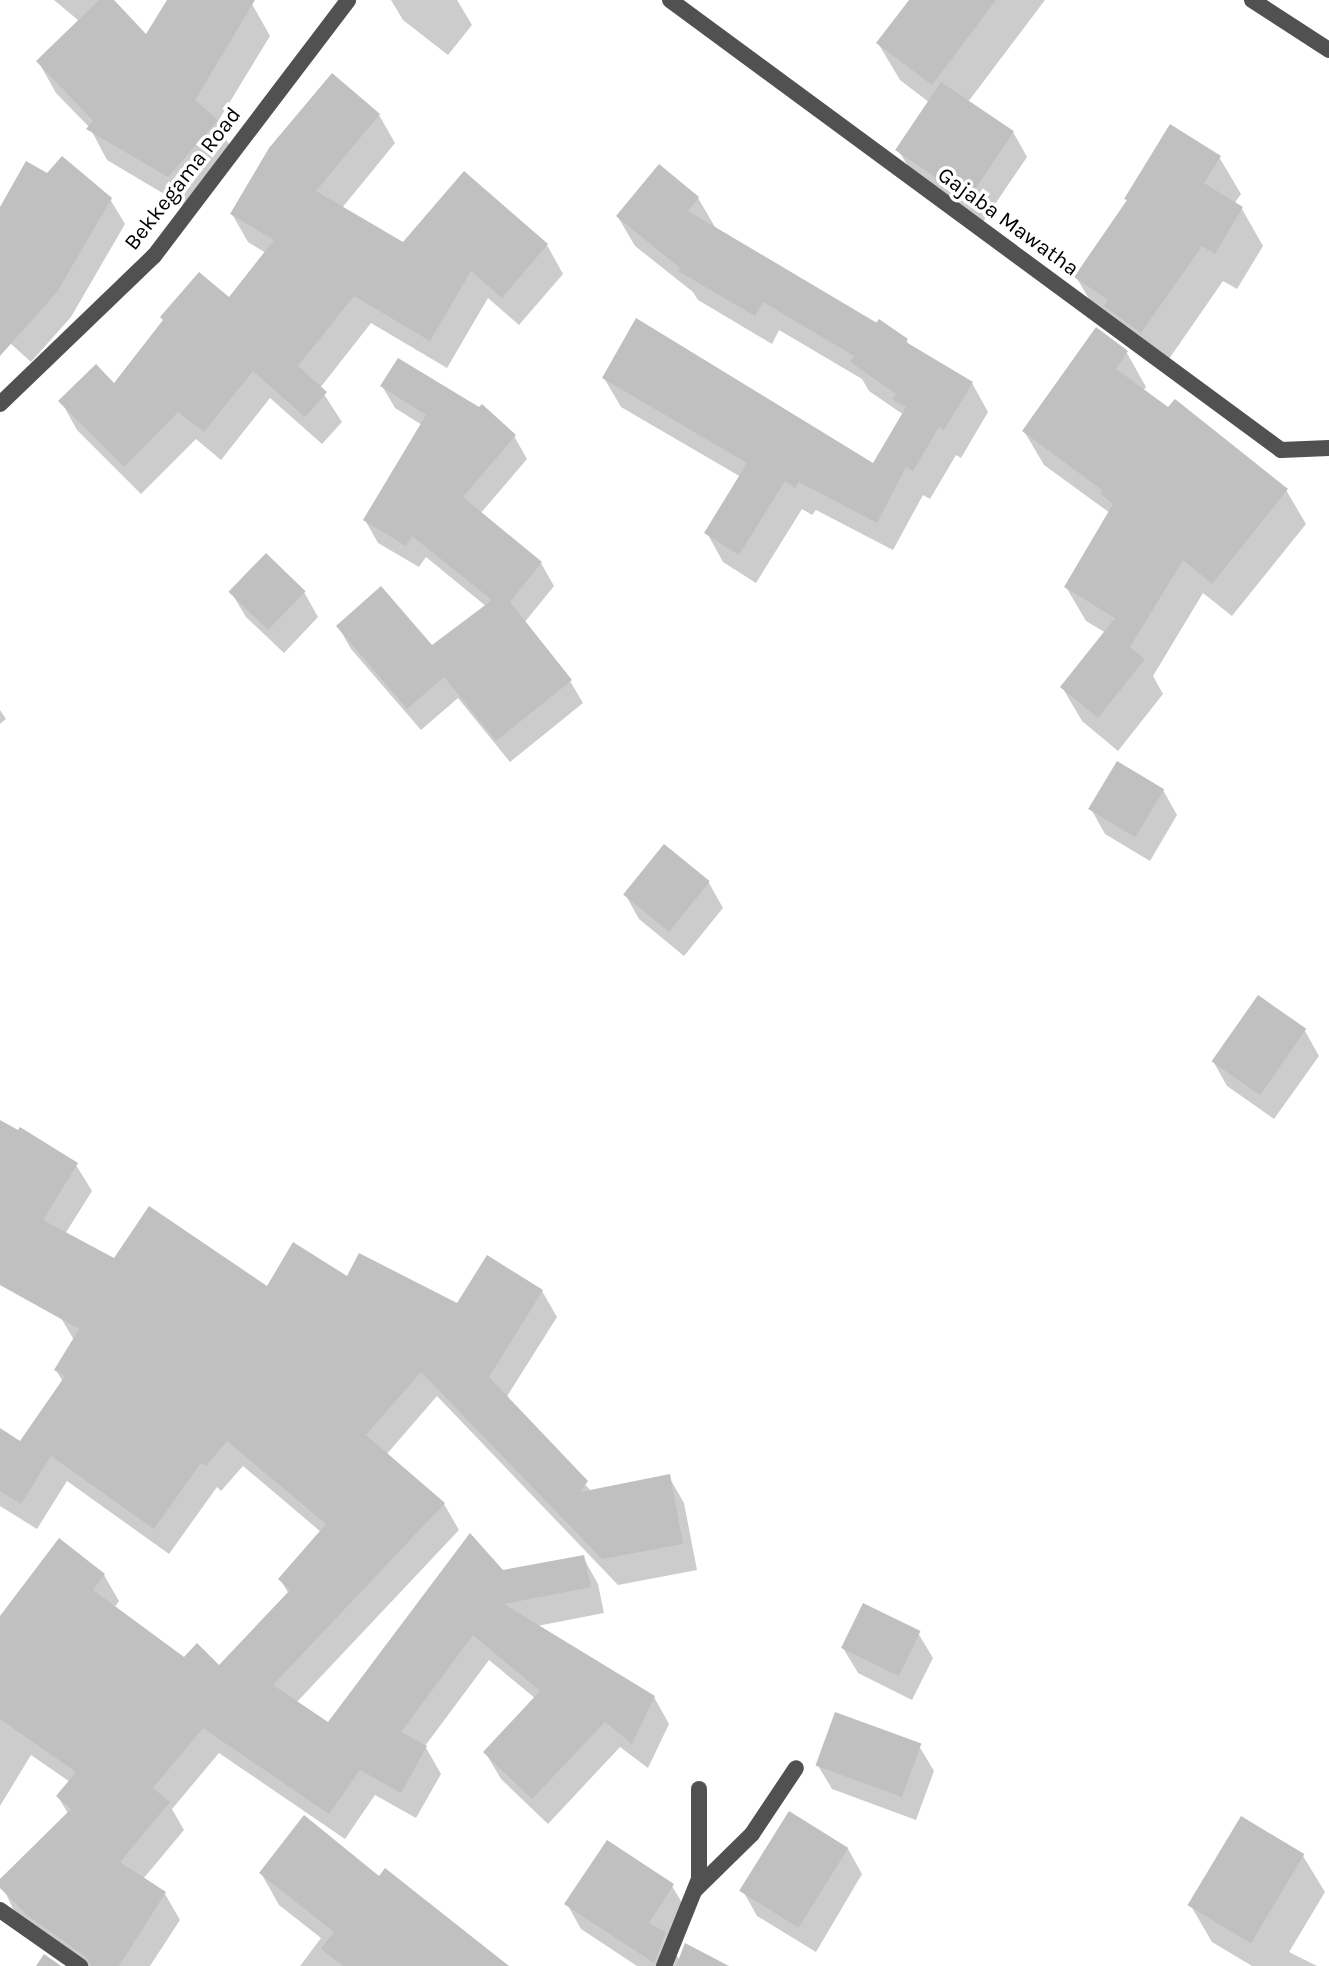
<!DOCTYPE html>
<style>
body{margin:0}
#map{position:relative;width:1329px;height:1966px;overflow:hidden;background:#fff;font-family:Karla,sans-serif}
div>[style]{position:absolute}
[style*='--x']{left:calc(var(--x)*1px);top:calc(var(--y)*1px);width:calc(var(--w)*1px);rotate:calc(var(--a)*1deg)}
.shadow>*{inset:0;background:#0003}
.building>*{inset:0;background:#c0c0c0;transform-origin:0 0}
.minor>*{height:16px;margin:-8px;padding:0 8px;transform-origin:8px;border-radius:8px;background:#515151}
span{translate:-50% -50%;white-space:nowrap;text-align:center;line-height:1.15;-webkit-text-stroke:7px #fff;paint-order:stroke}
.street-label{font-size:22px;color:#000}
</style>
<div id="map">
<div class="shadow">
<i style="clip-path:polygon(54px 0,112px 0,147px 37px,169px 0,245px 0,252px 4px,270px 36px,217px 123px,234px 153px,186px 207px,107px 160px,90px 128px,56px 93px,38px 61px,85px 26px)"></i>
<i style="clip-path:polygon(391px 0,457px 0,472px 25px,448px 55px,403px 20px)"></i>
<i style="clip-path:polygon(911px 0,1045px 0,968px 102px,1013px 132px,1027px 157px,983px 222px,913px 174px,898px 150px,930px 103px,900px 80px,878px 43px)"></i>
<i style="clip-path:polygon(379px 115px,395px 143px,342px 208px,403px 245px,547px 245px,563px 274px,519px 325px,488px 298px,447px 368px,371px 323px,320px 388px,342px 422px,322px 444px,270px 398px,221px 460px,196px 439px,141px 494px,77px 430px,61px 401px,114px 386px,229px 300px,266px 253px,248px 242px,232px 214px)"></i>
<i style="clip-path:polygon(1219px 157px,1241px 194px,1234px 204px,1242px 209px,1263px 246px,1237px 289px,1223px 281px,1162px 369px,1098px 314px,1076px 277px)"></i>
<i style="clip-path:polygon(47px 176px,110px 199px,125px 224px,71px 317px,31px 362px,0 334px,0 211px)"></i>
<i style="clip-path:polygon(698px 198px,715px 227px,906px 340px,910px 347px,972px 383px,988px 412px,961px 458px,956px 455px,930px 499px,923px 495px,893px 550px,816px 510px,812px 515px,802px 509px,756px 583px,723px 562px,707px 533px,741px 477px,621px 407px,604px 378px,873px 466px,904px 415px,869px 391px,862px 379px,779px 330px,772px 344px,698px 300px,693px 292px,635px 246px,618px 217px)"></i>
<i style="clip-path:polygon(1127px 353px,1146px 387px,1143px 391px,1286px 490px,1306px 524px,1232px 616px,1203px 593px,1153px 676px,1163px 694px,1118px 751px,1082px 721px,1062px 687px,1106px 633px,1086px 621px,1066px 587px,1110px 513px,1044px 465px,1024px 431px)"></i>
<i style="clip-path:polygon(382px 386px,514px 436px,527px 459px,480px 514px,541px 563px,554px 586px,524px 623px,570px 681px,583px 703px,510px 762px,458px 698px,421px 730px,351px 649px,338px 626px,432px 648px,487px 607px,426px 557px,419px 567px,378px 543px,365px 520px,422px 425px,395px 408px)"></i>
<i style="clip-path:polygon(231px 592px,304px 592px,318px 617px,284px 653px,246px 617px)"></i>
<i style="clip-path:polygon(0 710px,6px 719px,0 724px)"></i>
<i style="clip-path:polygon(1163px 790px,1177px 815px,1150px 861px,1105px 834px,1091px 809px)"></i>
<i style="clip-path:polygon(665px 847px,709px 883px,723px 908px,684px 956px,639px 919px,625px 894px)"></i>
<i style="clip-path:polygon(1305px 1031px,1319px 1056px,1274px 1119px,1227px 1086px,1213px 1061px)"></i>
<i style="clip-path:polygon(0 1122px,76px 1165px,92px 1191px,65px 1234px,115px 1260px,267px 1289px,348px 1279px,458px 1305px,542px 1291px,557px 1317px,506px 1398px,592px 1492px,669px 1477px,684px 1503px,697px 1570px,618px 1585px,437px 1396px,386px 1455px,444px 1504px,459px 1530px,296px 1703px,328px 1725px,502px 1572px,583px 1557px,598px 1584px,604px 1613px,537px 1626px,654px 1697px,669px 1724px,648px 1768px,620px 1747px,548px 1824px,501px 1779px,485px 1752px,536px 1699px,489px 1660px,425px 1746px,441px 1774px,416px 1818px,375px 1795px,345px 1839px,219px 1753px,172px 1809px,184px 1830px,143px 1879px,165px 1894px,180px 1920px,150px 1966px,79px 1966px,44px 1942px,13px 1909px,0 1881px,69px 1815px,58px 1797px,70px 1782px,31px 1755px,0 1806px,0 1619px,104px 1575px,119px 1601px,114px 1608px,184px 1660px,219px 1668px,289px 1594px,280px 1579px,321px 1532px,243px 1466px,221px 1491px,217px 1487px,169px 1554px,67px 1481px,37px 1529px,0 1506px,0 1431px,20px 1443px,63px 1382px,56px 1370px,74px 1340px,61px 1318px,0 1274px)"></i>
<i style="clip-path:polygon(918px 1633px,933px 1658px,912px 1700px,858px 1673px,843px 1648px)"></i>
<i style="clip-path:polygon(919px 1746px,934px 1771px,916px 1820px,832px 1789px,817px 1764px)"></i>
<i style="clip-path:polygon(848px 1849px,862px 1874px,816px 1952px,757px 1916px,743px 1891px)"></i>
<i style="clip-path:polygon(1303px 1856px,1325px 1892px,1289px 1952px,1317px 1966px,1252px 1966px,1212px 1942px,1191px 1906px)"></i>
<i style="clip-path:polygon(261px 1873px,380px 1879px,505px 1966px,300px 1966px,321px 1938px,279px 1905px)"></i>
<i style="clip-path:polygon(672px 1886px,687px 1911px,668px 1940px,680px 1961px,725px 1966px,637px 1966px,581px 1929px,567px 1904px)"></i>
</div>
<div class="building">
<i style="clip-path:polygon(99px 0,114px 0,146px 34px,167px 0,255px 0,195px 100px,218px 120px,168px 177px,86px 129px,93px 121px,36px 61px)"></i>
<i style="clip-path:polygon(909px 0,996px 0,932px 85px,876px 43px)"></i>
<i style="clip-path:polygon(332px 73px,380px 114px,316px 191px,403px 242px,464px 171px,548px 244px,502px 298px,471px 271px,430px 341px,354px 296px,298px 366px,327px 392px,305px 417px,253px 371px,204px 432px,178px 412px,124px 467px,58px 401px,96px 364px,114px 383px,163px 320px,160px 317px,199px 272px,229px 297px,274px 240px,230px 214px,269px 148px)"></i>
<i style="left:941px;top:82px;width:88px;height:82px;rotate:34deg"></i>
<i style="clip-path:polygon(1170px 124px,1221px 156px,1204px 183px,1243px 207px,1215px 254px,1202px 246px,1141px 333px,1104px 306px,1108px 300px,1074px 277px,1127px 200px,1124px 199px)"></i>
<i style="clip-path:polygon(62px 156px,112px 198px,57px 292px,0 356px,0 207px,26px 161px,47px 173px)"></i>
<i style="clip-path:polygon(659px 164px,699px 197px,688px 211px,876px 323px,879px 319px,908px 339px,906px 342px,973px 382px,944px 430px,939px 427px,913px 471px,906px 467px,877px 523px,799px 482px,795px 488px,785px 481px,739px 555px,704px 533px,747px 463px,602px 378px,636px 318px,873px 463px,906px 407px,892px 399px,896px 394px,850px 362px,854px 356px,763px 302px,755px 316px,678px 271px,680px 268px,616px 216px)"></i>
<i style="clip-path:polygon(1096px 327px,1128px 351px,1116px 369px,1168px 407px,1175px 399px,1288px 489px,1212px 584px,1183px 560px,1130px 647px,1145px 659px,1098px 718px,1060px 687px,1115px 618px,1064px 587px,1113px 504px,1100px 493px,1102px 490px,1022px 431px)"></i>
<i style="clip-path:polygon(398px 358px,479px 407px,482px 404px,516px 435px,463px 497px,542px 562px,510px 602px,572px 680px,496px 741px,444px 677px,407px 709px,336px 626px,381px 586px,432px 645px,492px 600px,412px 536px,406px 546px,363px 520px,426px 415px,380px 386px)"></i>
<i style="left:266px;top:553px;width:55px;height:54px;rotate:44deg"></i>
<i style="left:1117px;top:761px;width:55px;height:56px;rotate:31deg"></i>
<i style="left:664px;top:844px;width:59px;height:65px;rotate:39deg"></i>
<i style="left:1258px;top:995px;width:59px;height:81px;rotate:35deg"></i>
<i style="clip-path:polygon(0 1120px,18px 1130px,20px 1127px,78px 1163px,43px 1220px,114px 1258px,149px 1206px,267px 1286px,293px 1242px,347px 1276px,359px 1253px,457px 1303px,487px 1255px,543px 1290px,489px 1377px,588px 1481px,580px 1492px,670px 1474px,683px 1544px,602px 1559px,421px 1372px,366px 1435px,445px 1503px,273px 1685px,328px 1722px,470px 1533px,503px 1570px,584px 1555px,591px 1587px,504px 1604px,655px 1696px,632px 1744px,605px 1722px,532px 1799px,483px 1752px,540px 1691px,473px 1635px,401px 1732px,427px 1746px,401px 1793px,360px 1770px,329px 1814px,203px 1728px,153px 1788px,170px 1802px,120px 1862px,166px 1892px,119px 1966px,91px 1966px,86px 1957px,27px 1915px,0 1888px,0 1879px,71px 1809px,56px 1796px,76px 1772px,0 1719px,0 1616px,59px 1538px,105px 1574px,93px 1590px,184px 1657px,197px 1643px,219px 1665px,290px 1590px,278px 1579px,326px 1524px,227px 1441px,206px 1466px,201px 1463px,154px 1529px,51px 1456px,21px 1504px,0 1491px,0 1428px,20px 1441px,65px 1376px,54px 1370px,79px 1329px,0 1285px)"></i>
<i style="left:863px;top:1603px;width:64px;height:50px;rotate:26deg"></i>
<i style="left:835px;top:1712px;width:92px;height:57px;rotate:20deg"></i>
<i style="left:789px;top:1811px;width:70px;height:94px;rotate:32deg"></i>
<i style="clip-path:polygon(304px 1815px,379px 1876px,385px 1868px,509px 1966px,343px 1966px,321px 1949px,334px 1932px,259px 1873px)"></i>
<i style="left:1241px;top:1816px;width:74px;height:104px;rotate:31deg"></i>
<i style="clip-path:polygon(607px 1840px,674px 1884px,649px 1923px,666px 1932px,654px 1963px,564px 1904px)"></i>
<i style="clip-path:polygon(685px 1943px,729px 1966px,676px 1966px)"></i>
<i style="clip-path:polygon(44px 1954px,61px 1966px,36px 1966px)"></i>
</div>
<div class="minor">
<i style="--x:670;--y:0;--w:759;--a:36.37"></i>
<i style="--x:1281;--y:450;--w:48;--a:-2.4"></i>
<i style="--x:1252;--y:0;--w:92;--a:33"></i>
<i style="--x:0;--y:404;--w:214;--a:-43.9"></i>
<i style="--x:154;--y:256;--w:321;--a:-52.8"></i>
<i style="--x:695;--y:1890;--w:80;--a:-44.5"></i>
<i style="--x:752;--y:1834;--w:79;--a:-56.3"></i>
<i style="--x:0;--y:1910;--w:98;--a:35"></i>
<i style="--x:664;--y:1966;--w:94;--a:-68.1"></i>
<i style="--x:699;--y:1879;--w:90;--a:-90"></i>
</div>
<div class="street-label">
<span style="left:183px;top:179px;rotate:-52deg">Bekkegama Road</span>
<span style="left:1008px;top:222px;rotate:36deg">Gajaba Mawatha</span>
</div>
</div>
